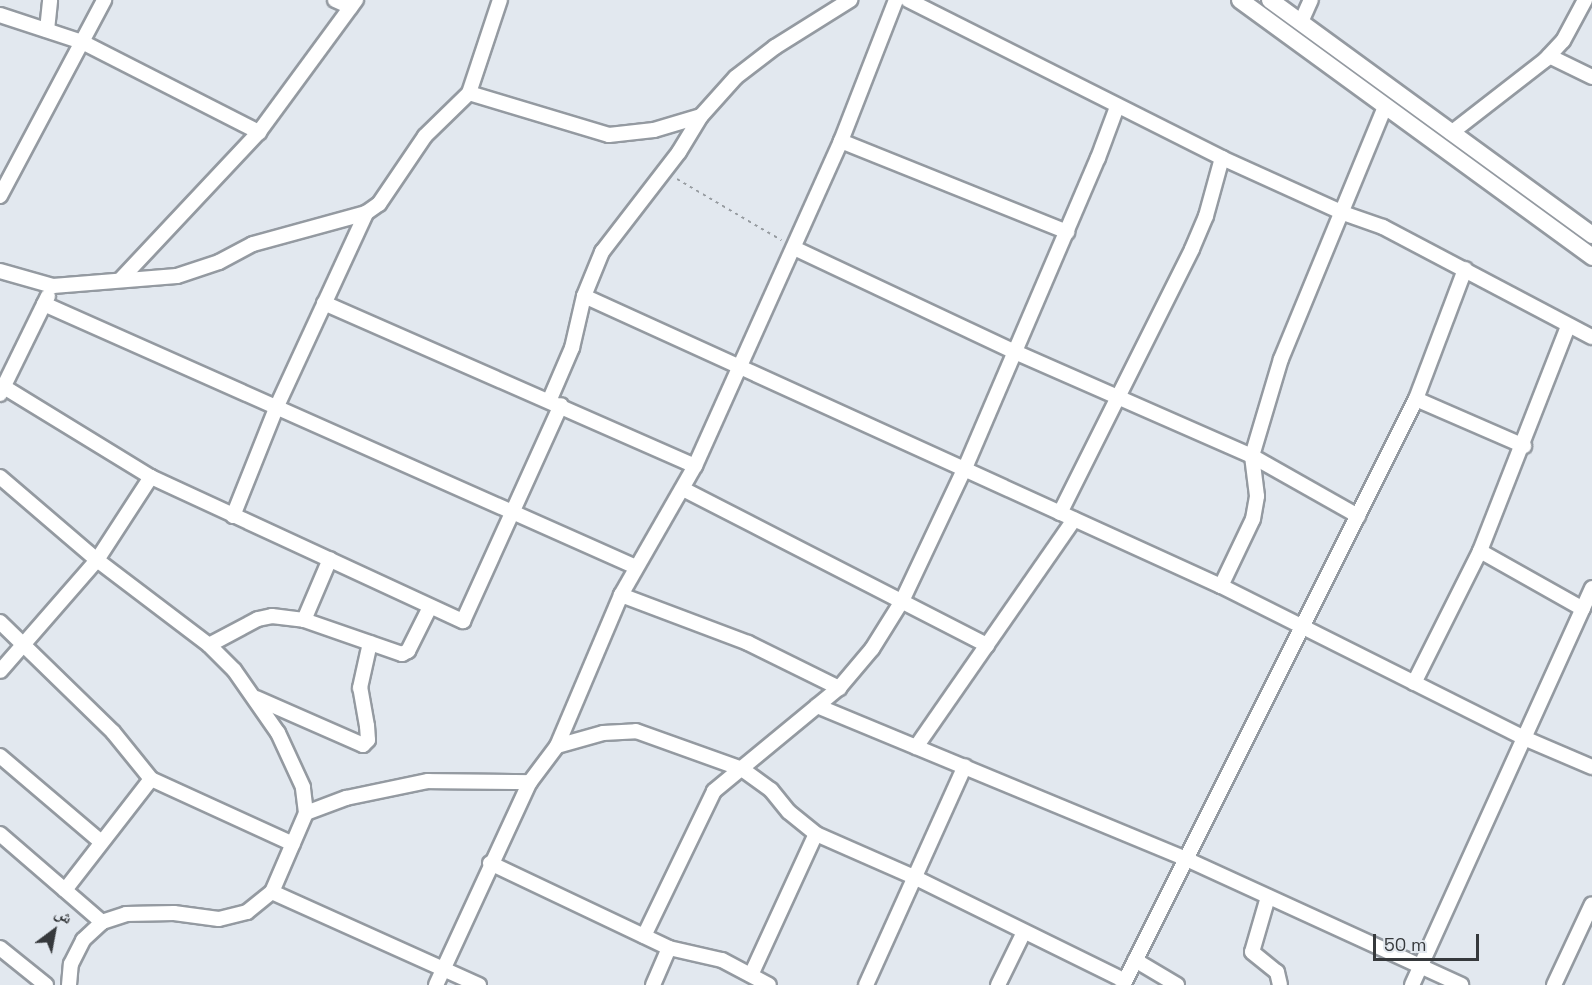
<!DOCTYPE html>
<meta charset="utf-8">
<style>
body{margin:0}
#map{position:relative;width:1592px;height:985px;overflow:hidden;background:#e2e8ef;font-family:"Space Grotesk","Noto Naskh Arabic",sans-serif}
div>[style]{position:absolute}
[style*='--x']{left:calc(var(--x)*1px);top:calc(var(--y)*1px);width:calc(var(--w)*1px);rotate:calc(var(--a)*1deg)}
.path>*{height:2px;margin-top:-1px;transform-origin:0;background:repeating-linear-gradient(90deg,#969ba0 0 3px,transparent 0 7.5px)}
.roads{filter:drop-shadow(2px 0 #949aa1) drop-shadow(-2px 0 #949aa1) drop-shadow(0 2px #949aa1) drop-shadow(0 -2px #949aa1)}
.minor>*{height:14px;margin:-7px;padding:0 7px;transform-origin:7px;border-radius:7px;background:#fff}
.tertiary>*{height:16px;margin:-8px;padding:0 8px;transform-origin:8px;border-radius:8px;background:#fff}
span{translate:-50% -50%;white-space:nowrap;text-align:center;line-height:1.15;-webkit-text-stroke:4.5px #e2e8ef;paint-order:stroke}
.north{position:absolute;left:24px;top:901px;width:60px;height:60px;-webkit-text-stroke:4px #e2e8ef;paint-order:stroke;rotate:32deg;font-size:16px;font-weight:700;line-height:24px;text-align:center;color:#36393c}
.north::after{content:'';display:block;margin:auto;width:21px;height:27px;background:#36393c;clip-path:polygon(50% 0,100% 100%,50% 72%,0 100%)}
.scale{position:absolute;left:1373px;top:934px;width:106px;height:27px;box-sizing:border-box;border:3px solid #36393c;border-top:0;padding-left:8px;font-size:18px;line-height:21px;white-space:nowrap;color:#36393c;-webkit-text-stroke:4px #e2e8ef;paint-order:stroke}
</style>
<div id="map">
<div class="path">
<i style="--x:677;--y:179;--w:121;--a:30.4"></i>
</div>
<div class="roads">
<div class="minor">
<i style="--x:335;--y:0;--w:17;--a:24"></i>
<i style="--x:908;--y:0;--w:352;--a:26.7"></i>
<i style="--x:1222;--y:158;--w:133;--a:24.4"></i>
<i style="--x:1343;--y:213;--w:42;--a:19.3"></i>
<i style="--x:1383;--y:227;--w:236;--a:27.8"></i>
<i style="--x:0;--y:15;--w:86;--a:18.2"></i>
<i style="--x:82;--y:42;--w:199;--a:27"></i>
<i style="--x:1301;--y:22;--w:24;--a:-66"></i>
<i style="--x:47;--y:30;--w:30;--a:-84"></i>
<i style="--x:1549;--y:56;--w:48;--a:26"></i>
<i style="--x:469;--y:93;--w:98;--a:-71.6"></i>
<i style="--x:1451;--y:133;--w:119;--a:-37.8"></i>
<i style="--x:1545;--y:60;--w:26;--a:-47"></i>
<i style="--x:1563;--y:41;--w:47;--a:-61.8"></i>
<i style="--x:841;--y:141;--w:244;--a:21.9"></i>
<i style="--x:0;--y:196;--w:222;--a:-62"></i>
<i style="--x:794;--y:248;--w:244;--a:25.2"></i>
<i style="--x:1015;--y:352;--w:259;--a:23.7"></i>
<i style="--x:1252;--y:456;--w:122;--a:29.5"></i>
<i style="--x:0;--y:271;--w:55;--a:15.8"></i>
<i style="--x:53;--y:286;--w:124;--a:-4.6"></i>
<i style="--x:177;--y:276;--w:44;--a:-18.4"></i>
<i style="--x:219;--y:262;--w:38;--a:-28"></i>
<i style="--x:253;--y:244;--w:117;--a:-15.3"></i>
<i style="--x:366;--y:213;--w:16;--a:-35"></i>
<i style="--x:379;--y:204;--w:82;--a:-55.9"></i>
<i style="--x:425;--y:136;--w:62;--a:-44.3"></i>
<i style="--x:469;--y:93;--w:146;--a:16.7"></i>
<i style="--x:609;--y:135;--w:45;--a:-6.3"></i>
<i style="--x:654;--y:130;--w:49;--a:-16.6"></i>
<i style="--x:701;--y:116;--w:52;--a:-48.1"></i>
<i style="--x:736;--y:77;--w:49;--a:-37.6"></i>
<i style="--x:775;--y:47;--w:89;--a:-32.1"></i>
<i style="--x:121;--y:279;--w:202;--a:-46.8"></i>
<i style="--x:259;--y:132;--w:164;--a:-53.7"></i>
<i style="--x:584;--y:296;--w:700;--a:24.48"></i>
<i style="--x:1221;--y:586;--w:339;--a:26.6"></i>
<i style="--x:1524;--y:738;--w:74;--a:23.1"></i>
<i style="--x:324;--y:303;--w:405;--a:23.7"></i>
<i style="--x:44;--y:304;--w:648;--a:23.95"></i>
<i style="--x:4;--y:387;--w:172;--a:31.5"></i>
<i style="--x:151;--y:477;--w:344;--a:24.8"></i>
<i style="--x:463;--y:621;--w:237;--a:-65.6"></i>
<i style="--x:0;--y:394;--w:109;--a:-63.9"></i>
<i style="--x:550;--y:399;--w:56;--a:-66.7"></i>
<i style="--x:572;--y:348;--w:53;--a:-77"></i>
<i style="--x:584;--y:296;--w:48;--a:-67.8"></i>
<i style="--x:602;--y:252;--w:126;--a:-52.4"></i>
<i style="--x:679;--y:152;--w:42;--a:-58.6"></i>
<i style="--x:1416;--y:399;--w:118;--a:23.5"></i>
<i style="--x:0;--y:477;--w:128;--a:40.6"></i>
<i style="--x:97;--y:560;--w:147;--a:131.1"></i>
<i style="--x:683;--y:489;--w:342;--a:27.2"></i>
<i style="--x:1060;--y:513;--w:295;--a:-63.4"></i>
<i style="--x:1192;--y:249;--w:36;--a:-67"></i>
<i style="--x:1206;--y:216;--w:60;--a:-74.6"></i>
<i style="--x:233;--y:516;--w:118;--a:-68.2"></i>
<i style="--x:277;--y:406;--w:213;--a:-65.2"></i>
<i style="--x:1480;--y:551;--w:118;--a:29.4"></i>
<i style="--x:1221;--y:586;--w:74;--a:-64.5"></i>
<i style="--x:1253;--y:519;--w:23;--a:-80"></i>
<i style="--x:1257;--y:496;--w:40;--a:-97.1"></i>
<i style="--x:1252;--y:456;--w:101;--a:-73.4"></i>
<i style="--x:1281;--y:359;--w:273;--a:-67.6"></i>
<i style="--x:621;--y:595;--w:136;--a:20.7"></i>
<i style="--x:748;--y:643;--w:102;--a:26.3"></i>
<i style="--x:304;--y:620;--w:66;--a:-66.9"></i>
<i style="--x:0;--y:622;--w:158;--a:44.2"></i>
<i style="--x:113;--y:732;--w:60;--a:51"></i>
<i style="--x:151;--y:779;--w:156;--a:24.6"></i>
<i style="--x:209;--y:645;--w:55;--a:-28"></i>
<i style="--x:258;--y:619;--w:14;--a:-12"></i>
<i style="--x:272;--y:616;--w:32;--a:7"></i>
<i style="--x:304;--y:620;--w:104;--a:19.1"></i>
<i style="--x:402;--y:654;--w:7;--a:-27"></i>
<i style="--x:408;--y:651;--w:49;--a:-63.4"></i>
<i style="--x:1414;--y:683;--w:148;--a:-63.4"></i>
<i style="--x:1480;--y:551;--w:241;--a:-68.6"></i>
<i style="--x:256;--y:698;--w:117;--a:23.7"></i>
<i style="--x:363;--y:745;--w:7;--a:-45"></i>
<i style="--x:368;--y:740;--w:14;--a:-94"></i>
<i style="--x:367;--y:726;--w:39;--a:-100"></i>
<i style="--x:360;--y:688;--w:46;--a:-77.5"></i>
<i style="--x:817;--y:706;--w:397;--a:22.5"></i>
<i style="--x:1184;--y:858;--w:305;--a:24.6"></i>
<i style="--x:557;--y:746;--w:48;--a:-15.8"></i>
<i style="--x:603;--y:733;--w:33;--a:-3"></i>
<i style="--x:636;--y:731;--w:113;--a:19.7"></i>
<i style="--x:742;--y:769;--w:36;--a:36"></i>
<i style="--x:771;--y:790;--w:28;--a:51"></i>
<i style="--x:789;--y:812;--w:35;--a:39"></i>
<i style="--x:816;--y:834;--w:109;--a:23.7"></i>
<i style="--x:916;--y:878;--w:233;--a:26.2"></i>
<i style="--x:916;--y:747;--w:277;--a:-55.2"></i>
<i style="--x:0;--y:756;--w:133;--a:40.4"></i>
<i style="--x:306;--y:813;--w:43;--a:-20.6"></i>
<i style="--x:346;--y:798;--w:84;--a:-11.7"></i>
<i style="--x:428;--y:781;--w:102;--a:0.6"></i>
<i style="--x:0;--y:834;--w:135;--a:40.8"></i>
<i style="--x:490;--y:863;--w:198;--a:25.4"></i>
<i style="--x:669;--y:948;--w:54;--a:12.8"></i>
<i style="--x:722;--y:960;--w:53;--a:28"></i>
<i style="--x:65;--y:890;--w:140;--a:-52.2"></i>
<i style="--x:272;--y:892;--w:227;--a:24.2"></i>
<i style="--x:1268;--y:897;--w:57;--a:106.2"></i>
<i style="--x:1252;--y:952;--w:32;--a:39"></i>
<i style="--x:1277;--y:972;--w:13;--a:77"></i>
<i style="--x:644;--y:936;--w:161;--a:-64.2"></i>
<i style="--x:714;--y:791;--w:162;--a:-39.5"></i>
<i style="--x:839;--y:688;--w:51;--a:-49.8"></i>
<i style="--x:872;--y:649;--w:57;--a:-58"></i>
<i style="--x:902;--y:601;--w:147;--a:-64.7"></i>
<i style="--x:965;--y:468;--w:337;--a:-66.8"></i>
<i style="--x:1098;--y:158;--w:54;--a:-69.6"></i>
<i style="--x:0;--y:948;--w:59;--a:38.8"></i>
<i style="--x:1135;--y:960;--w:49;--a:30.8"></i>
<i style="--x:751;--y:975;--w:155;--a:-65.3"></i>
<i style="--x:69;--y:985;--w:21;--a:-85"></i>
<i style="--x:71;--y:964;--w:27;--a:-63"></i>
<i style="--x:83;--y:940;--w:26;--a:-43"></i>
<i style="--x:102;--y:922;--w:25;--a:-18"></i>
<i style="--x:126;--y:914;--w:48;--a:-1.2"></i>
<i style="--x:174;--y:913;--w:45;--a:7.6"></i>
<i style="--x:219;--y:919;--w:29;--a:-14"></i>
<i style="--x:247;--y:912;--w:32;--a:-39"></i>
<i style="--x:272;--y:892;--w:86;--a:-66.7"></i>
<i style="--x:306;--y:813;--w:26;--a:-97"></i>
<i style="--x:303;--y:787;--w:60;--a:-114.8"></i>
<i style="--x:278;--y:733;--w:77;--a:-124.9"></i>
<i style="--x:234;--y:670;--w:35;--a:-135"></i>
<i style="--x:209;--y:645;--w:141;--a:-142.8"></i>
<i style="--x:97;--y:560;--w:99;--a:-57"></i>
<i style="--x:436;--y:985;--w:224;--a:-65.2"></i>
<i style="--x:530;--y:782;--w:45;--a:-53.1"></i>
<i style="--x:557;--y:746;--w:164;--a:-67"></i>
<i style="--x:621;--y:595;--w:149;--a:-60.2"></i>
<i style="--x:695;--y:466;--w:356;--a:-65.8"></i>
<i style="--x:841;--y:141;--w:151;--a:-68.7"></i>
<i style="--x:653;--y:985;--w:40;--a:-66.6"></i>
<i style="--x:866;--y:985;--w:240;--a:-65.7"></i>
<i style="--x:998;--y:985;--w:59;--a:-63.9"></i>
<i style="--x:1123;--y:985;--w:655;--a:-63.43"></i>
<i style="--x:1416;--y:399;--w:139;--a:-69.3"></i>
<i style="--x:1412;--y:985;--w:436;--a:-65.6"></i>
<i style="--x:1554;--y:985;--w:89;--a:-64.9"></i>
</div>
<div class="tertiary">
<i style="--x:1240;--y:0;--w:436;--a:36.1"></i>
<i style="--x:1270;--y:0;--w:399;--a:36.1"></i>
</div>
</div>
<div class="north">ش</div>
<div class="scale">50 m</div>
</div>
